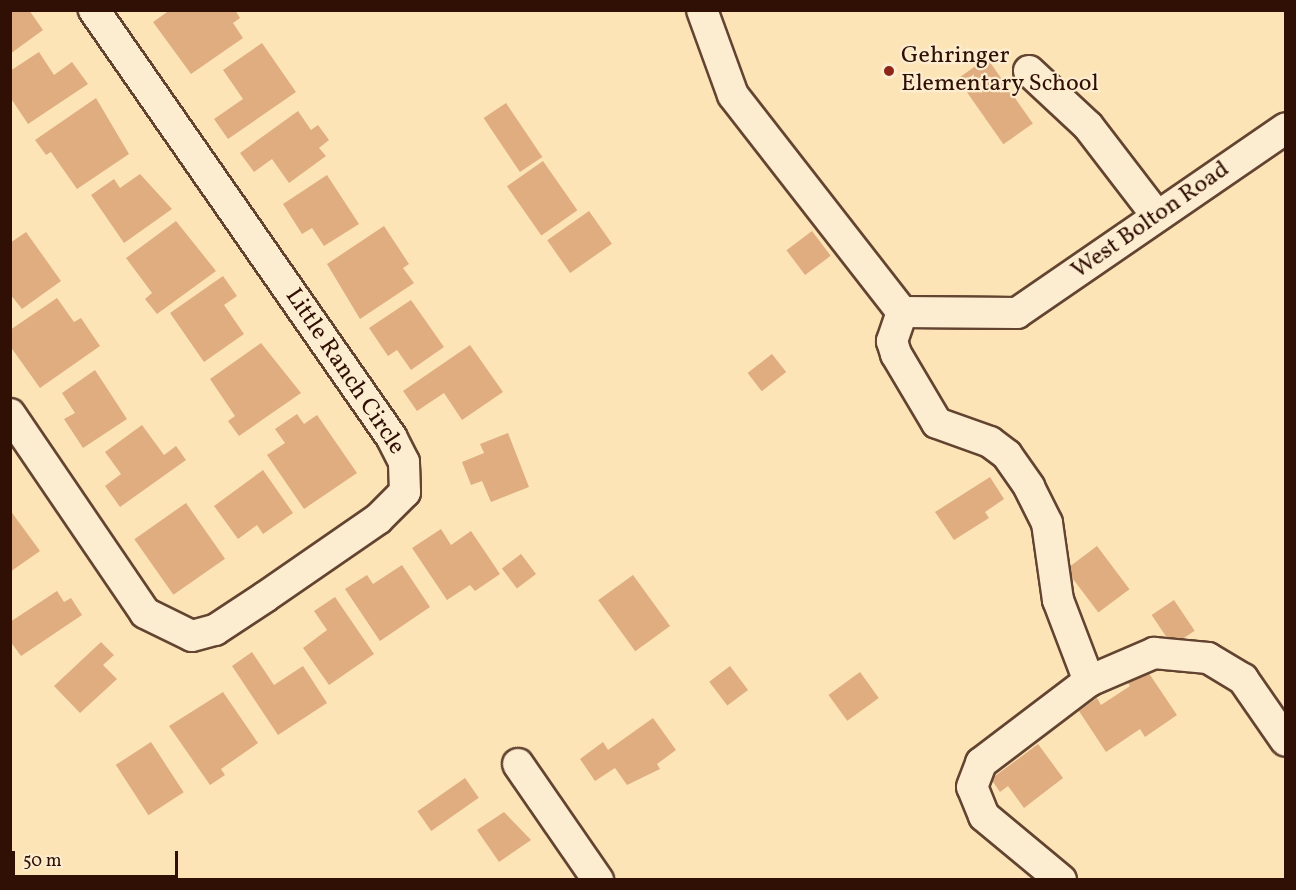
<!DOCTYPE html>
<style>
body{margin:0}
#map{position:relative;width:1296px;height:890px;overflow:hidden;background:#fce4b7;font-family:Vollkorn,serif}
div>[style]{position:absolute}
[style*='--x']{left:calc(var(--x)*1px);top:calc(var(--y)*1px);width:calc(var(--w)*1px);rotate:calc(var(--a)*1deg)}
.building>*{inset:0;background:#dfad80;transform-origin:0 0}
.roads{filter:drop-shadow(2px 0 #634431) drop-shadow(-2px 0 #634431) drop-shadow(0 2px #634431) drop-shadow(0 -2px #634431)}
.minor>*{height:30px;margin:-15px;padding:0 15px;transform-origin:15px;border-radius:15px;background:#fdedd0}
.dots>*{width:16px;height:16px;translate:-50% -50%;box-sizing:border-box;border:3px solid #fdedd0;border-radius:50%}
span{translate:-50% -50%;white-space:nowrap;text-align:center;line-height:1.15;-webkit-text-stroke:4.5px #fdedd0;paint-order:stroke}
.poi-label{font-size:24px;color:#300f04}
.left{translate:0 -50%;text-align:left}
.street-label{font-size:24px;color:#300f04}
.frame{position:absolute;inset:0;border:12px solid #300f04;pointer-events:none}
.scale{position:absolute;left:12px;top:851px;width:166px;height:27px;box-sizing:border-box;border:3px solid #300f04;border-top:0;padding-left:8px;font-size:18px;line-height:21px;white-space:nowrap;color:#300f04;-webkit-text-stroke:4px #fdedd0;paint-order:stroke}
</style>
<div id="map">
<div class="building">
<i style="clip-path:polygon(29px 10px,43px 30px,10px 54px,10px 12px)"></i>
<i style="clip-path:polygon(170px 10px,235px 10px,240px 18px,233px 23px,243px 38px,191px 74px,153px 22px)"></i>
<i style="clip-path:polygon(262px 43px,296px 92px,228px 139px,214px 119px,243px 99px,223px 70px)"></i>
<i style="clip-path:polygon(39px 52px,54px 75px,72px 62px,88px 84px,28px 124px,10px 97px,10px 71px)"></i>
<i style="left:987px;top:58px;width:80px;height:36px;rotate:55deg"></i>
<i style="clip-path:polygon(96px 98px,129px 154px,77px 189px,51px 152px,46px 155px,35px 140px)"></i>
<i style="left:506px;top:103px;width:65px;height:27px;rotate:56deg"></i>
<i style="clip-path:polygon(298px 111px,311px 130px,318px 125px,329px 140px,319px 148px,326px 156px,289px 183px,272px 159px,254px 172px,240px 153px)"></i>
<i style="left:543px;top:161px;width:60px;height:44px;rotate:55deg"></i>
<i style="clip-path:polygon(140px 174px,172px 209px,124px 243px,91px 195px,114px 179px,120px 188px)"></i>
<i style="clip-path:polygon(327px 175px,359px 224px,324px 246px,312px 228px,302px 234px,283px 204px)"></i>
<i style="left:589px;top:211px;width:40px;height:51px;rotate:55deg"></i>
<i style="clip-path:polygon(176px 221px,216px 271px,157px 314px,145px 299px,152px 293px,126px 258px)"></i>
<i style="clip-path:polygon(384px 226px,409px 264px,403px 268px,414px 283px,360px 319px,327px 264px)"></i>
<i style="left:812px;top:231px;width:31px;height:32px;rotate:53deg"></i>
<i style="clip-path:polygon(26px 232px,61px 281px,22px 309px,10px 294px,10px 243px)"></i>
<i style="clip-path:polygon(223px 276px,237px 296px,224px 305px,244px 334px,204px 362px,170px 313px)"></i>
<i style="clip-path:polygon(57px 298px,74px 322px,81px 318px,100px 346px,40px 388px,10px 346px,10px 330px)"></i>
<i style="clip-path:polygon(411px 300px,444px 347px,411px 370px,397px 350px,388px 356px,369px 328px)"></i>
<i style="clip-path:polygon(261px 343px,301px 393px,239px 436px,228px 421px,235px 416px,210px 379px)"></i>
<i style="clip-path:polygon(470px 345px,503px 392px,462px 420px,444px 393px,417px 411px,403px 391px)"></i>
<i style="left:772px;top:354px;width:23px;height:31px;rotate:52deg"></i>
<i style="clip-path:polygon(95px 370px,127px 419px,83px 448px,64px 419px,75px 413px,62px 393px)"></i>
<i style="clip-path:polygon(297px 414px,304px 424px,317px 415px,357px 473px,304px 509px,267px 455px,285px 443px,275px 429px)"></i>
<i style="clip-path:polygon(142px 425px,164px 455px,176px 446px,186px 460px,120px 507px,105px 486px,121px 474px,105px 452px)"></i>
<i style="clip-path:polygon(508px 433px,529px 487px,491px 502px,482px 481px,471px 485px,462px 462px,484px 453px,480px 444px)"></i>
<i style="clip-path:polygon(263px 470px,293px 513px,263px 534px,257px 525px,238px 539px,214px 506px)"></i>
<i style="clip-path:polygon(990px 477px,1004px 499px,985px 512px,989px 518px,954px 540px,935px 512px)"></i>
<i style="left:186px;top:503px;width:68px;height:63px;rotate:55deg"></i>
<i style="clip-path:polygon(10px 510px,40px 551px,10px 572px)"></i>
<i style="clip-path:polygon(441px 529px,451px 545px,471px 531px,500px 574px,475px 591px,470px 585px,447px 600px,412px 548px)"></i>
<i style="left:1097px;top:546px;width:54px;height:39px;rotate:53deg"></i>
<i style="left:521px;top:554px;width:25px;height:24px;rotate:53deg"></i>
<i style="clip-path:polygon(402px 565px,430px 607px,380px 641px,345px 589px,367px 575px,373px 584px)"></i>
<i style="left:633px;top:575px;width:63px;height:43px;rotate:54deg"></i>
<i style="clip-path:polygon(57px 591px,64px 602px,71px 598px,82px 615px,21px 656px,10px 641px,10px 622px)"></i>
<i style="clip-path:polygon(335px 597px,374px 654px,329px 685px,303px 648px,327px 630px,314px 611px)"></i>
<i style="left:1174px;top:600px;width:37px;height:27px;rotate:56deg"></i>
<i style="clip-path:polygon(101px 642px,114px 655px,103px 665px,117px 679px,80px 713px,54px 686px)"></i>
<i style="clip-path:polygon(252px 652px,274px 685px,303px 666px,327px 703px,278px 735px,232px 666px)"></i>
<i style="left:730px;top:666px;width:30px;height:26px;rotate:53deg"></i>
<i style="clip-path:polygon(1144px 666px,1177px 715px,1145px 737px,1140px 729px,1106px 752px,1079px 711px,1097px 698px,1101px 705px,1130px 686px,1125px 679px)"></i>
<i style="left:860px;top:672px;width:32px;height:39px;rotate:54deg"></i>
<i style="clip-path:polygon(223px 692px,258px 743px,221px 769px,225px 775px,210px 785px,169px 726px)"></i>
<i style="clip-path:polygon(653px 718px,676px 750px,657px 764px,660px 769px,627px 785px,615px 768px,595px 781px,580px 759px,603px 742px,608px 750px)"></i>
<i style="left:151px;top:742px;width:60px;height:42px;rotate:57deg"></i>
<i style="clip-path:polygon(1038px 744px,1063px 778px,1024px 808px,1008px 786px,1000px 792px,991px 779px)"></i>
<i style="left:465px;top:778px;width:24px;height:58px;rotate:55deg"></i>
<i style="clip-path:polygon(504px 812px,531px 840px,499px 862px,477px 830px)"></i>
</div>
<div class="roads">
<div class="minor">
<i style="--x:702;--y:10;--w:90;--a:70"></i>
<i style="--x:733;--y:95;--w:275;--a:52.1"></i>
<i style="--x:902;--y:312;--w:115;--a:0.5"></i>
<i style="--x:1017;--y:313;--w:326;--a:-34.5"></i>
<i style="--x:1029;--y:71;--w:81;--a:43"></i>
<i style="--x:1088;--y:126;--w:113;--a:52.5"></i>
<i style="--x:902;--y:312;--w:31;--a:109"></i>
<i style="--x:892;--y:341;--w:14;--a:73"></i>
<i style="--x:896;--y:354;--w:80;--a:59.3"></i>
<i style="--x:937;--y:423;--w:56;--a:19.7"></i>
<i style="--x:990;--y:442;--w:21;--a:37"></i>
<i style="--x:1007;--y:455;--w:39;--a:55"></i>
<i style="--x:1029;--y:487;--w:40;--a:63.4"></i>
<i style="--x:1047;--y:523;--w:78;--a:81.9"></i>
<i style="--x:1058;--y:600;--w:87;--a:69.1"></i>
<i style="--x:1089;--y:681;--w:71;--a:-23.3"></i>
<i style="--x:1154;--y:653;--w:54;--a:5.3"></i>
<i style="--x:1208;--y:658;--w:41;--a:31"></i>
<i style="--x:1243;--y:679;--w:75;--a:55.3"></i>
<i style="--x:10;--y:414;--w:240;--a:55.8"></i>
<i style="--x:145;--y:613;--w:52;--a:26.1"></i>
<i style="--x:192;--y:636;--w:24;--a:-15"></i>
<i style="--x:215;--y:630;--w:60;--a:-33.4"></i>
<i style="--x:265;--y:597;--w:137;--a:-34.6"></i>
<i style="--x:378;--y:519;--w:38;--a:-45"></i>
<i style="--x:405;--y:492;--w:30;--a:-92"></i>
<i style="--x:404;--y:462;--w:27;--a:-117"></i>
<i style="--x:392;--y:438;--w:522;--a:-124.85"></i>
<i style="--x:518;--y:764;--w:141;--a:55.4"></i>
<i style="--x:1061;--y:880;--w:100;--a:-140.3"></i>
<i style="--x:984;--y:816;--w:31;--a:-112"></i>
<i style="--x:972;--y:787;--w:26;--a:-69"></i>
<i style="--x:981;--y:763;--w:136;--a:-37.2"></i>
</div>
</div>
<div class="dots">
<i style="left:889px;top:71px;background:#8f2418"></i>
</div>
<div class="poi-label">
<span class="left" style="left:901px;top:71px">Gehringer<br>Elementary School</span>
</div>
<div class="street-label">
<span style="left:1151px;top:221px;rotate:-35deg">West Bolton Road</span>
<span style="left:344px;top:372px;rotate:56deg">Little Ranch Circle</span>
</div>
<div class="frame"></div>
<div class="scale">50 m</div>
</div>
